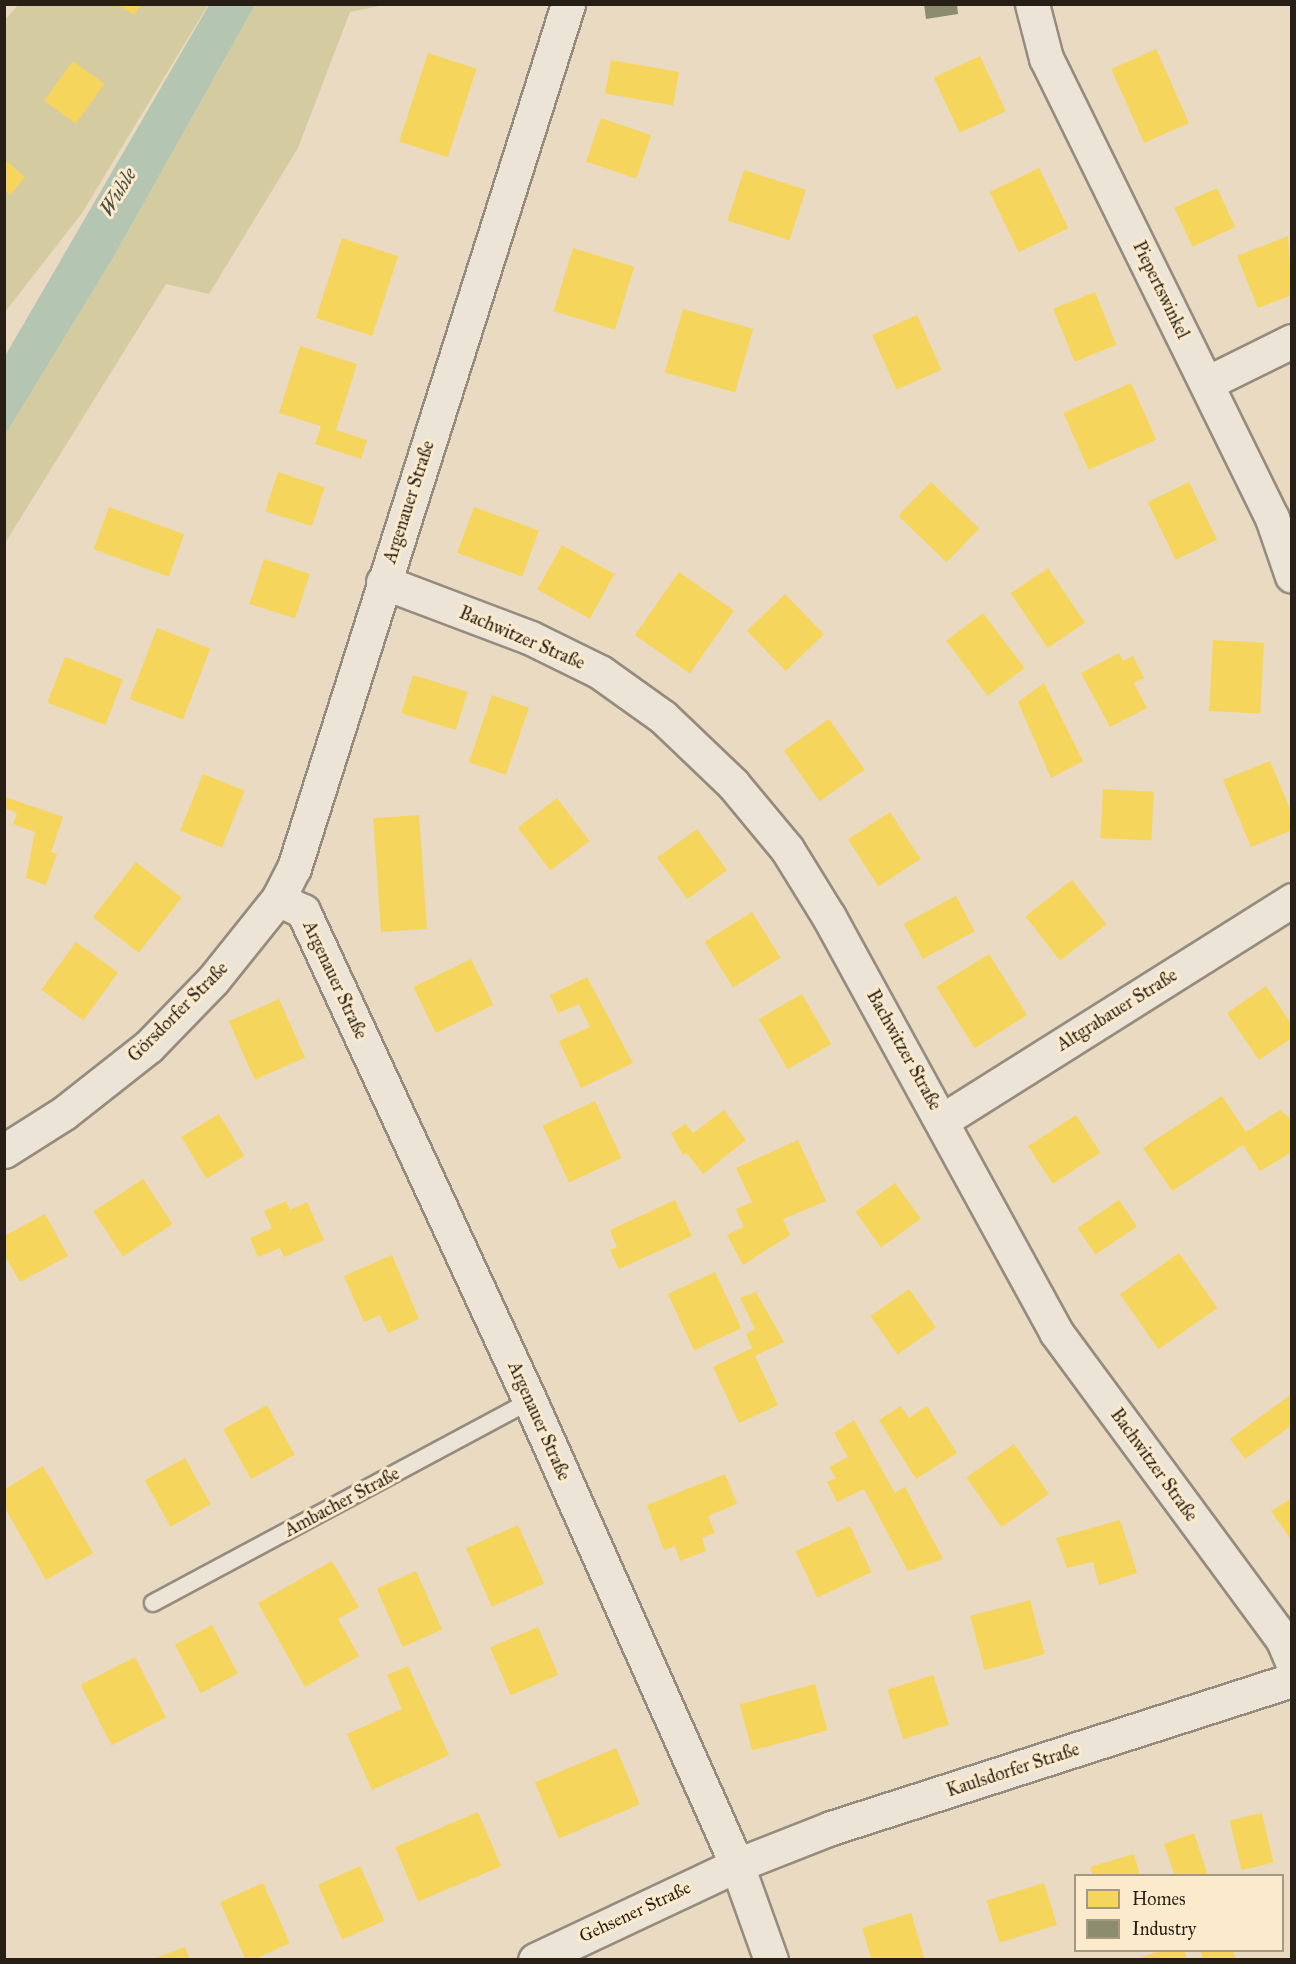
<!DOCTYPE html>
<meta charset="utf-8">
<style>
body{margin:0}
#map{position:relative;width:1296px;height:1964px;overflow:hidden;background:#e9dac1;font-family:"IM FELL Great Primer",serif}
div>[style]{position:absolute}
[style*='--x']{left:calc(var(--x)*1px);top:calc(var(--y)*1px);width:calc(var(--w)*1px);rotate:calc(var(--a)*1deg)}
.green>*{inset:0;background:#d5cba1}
.water>*{inset:0;background:#b4c5b2}
.homes>*{inset:0;background:#f6d55c;transform-origin:0 0}
.industry>*{inset:0;background:#8c8c6e}
.roads{filter:drop-shadow(2px 0 #968c7e) drop-shadow(-2px 0 #968c7e) drop-shadow(0 2px #968c7e) drop-shadow(0 -2px #968c7e)}
.service>*{height:16px;margin:-8px;padding:0 8px;transform-origin:8px;border-radius:8px;background:#ece4d7}
.minor>*{height:33px;margin:-16.5px;padding:0 16.5px;transform-origin:16.5px;border-radius:16.5px;background:#ece4d7}
.secondary>*{height:33px;margin:-16.5px;padding:0 16.5px;transform-origin:16.5px;border-radius:16.5px;background:#ece4d7}
span{translate:-50% -50%;white-space:nowrap;text-align:center;line-height:1.15;-webkit-text-stroke:6px #fbeacc;paint-order:stroke}
.street-label{font-size:18px;color:#271f16}
.water-label{font-size:20px;color:#4b4e43;font-style:italic}
.frame{position:absolute;inset:0;border:6px solid #271f16;pointer-events:none}
.legend{position:absolute;left:1074px;top:1874px;width:210px;height:78px;box-sizing:border-box;background:#fbeacc;border:2px solid #a69983;margin:0;padding:8px 10px;list-style:none;font-size:18px;color:#271f16}
.legend li{display:flex;align-items:center;gap:12px;height:30px}
.legend b{width:30px;border:2px solid #a69983}
</style>
<div id="map">
<div class="green">
<i style="clip-path:polygon(18px 5px,208px 5px,82px 213px,5px 312px,4px 21px)"></i>
<i style="clip-path:polygon(255px 5px,384px 5px,350px 12px,298px 148px,209px 294px,166px 284px,5px 543px,5px 435px,113px 258px)"></i>
</div>
<div class="water">
<i style="clip-path:polygon(209px 5px,255px 5px,113px 258px,5px 435px,5px 356px)"></i>
</div>
<div class="homes">
<i style="clip-path:polygon(116px 4px,141px 4px,134px 15px)"></i>
<i style="left:1156px;top:49px;width:81px;height:49px;rotate:66deg"></i>
<i style="left:428px;top:53px;width:51px;height:93px;rotate:18deg"></i>
<i style="left:980px;top:56px;width:61px;height:51px;rotate:65deg"></i>
<i style="left:611px;top:60px;width:69px;height:34px;rotate:10deg"></i>
<i style="left:73px;top:61px;width:39px;height:49px;rotate:36deg"></i>
<i style="left:601px;top:118px;width:53px;height:46px;rotate:19deg"></i>
<i style="clip-path:polygon(4px 159px,25px 177px,10px 195px,4px 190px)"></i>
<i style="left:1039px;top:168px;width:67px;height:55px;rotate:64deg"></i>
<i style="left:744px;top:170px;width:65px;height:53px;rotate:18deg"></i>
<i style="left:1217px;top:188px;width:43px;height:47px;rotate:65deg"></i>
<i style="clip-path:polygon(1288px 236px,1292px 295px,1258px 308px,1237px 256px)"></i>
<i style="left:342px;top:238px;width:59px;height:84px;rotate:18deg"></i>
<i style="left:573px;top:248px;width:64px;height:66px;rotate:17deg"></i>
<i style="left:1095px;top:292px;width:57px;height:45px;rotate:68deg"></i>
<i style="left:683px;top:309px;width:73px;height:66px;rotate:16deg"></i>
<i style="left:917px;top:315px;width:60px;height:49px;rotate:66deg"></i>
<i style="clip-path:polygon(300px 346px,357px 364px,336px 430px,367px 440px,361px 459px,315px 444px,321px 426px,279px 413px)"></i>
<i style="left:1131px;top:383px;width:62px;height:74px;rotate:66deg"></i>
<i style="left:278px;top:472px;width:49px;height:41px;rotate:18deg"></i>
<i style="left:931px;top:482px;width:67px;height:47px;rotate:44deg"></i>
<i style="left:1189px;top:482px;width:64px;height:46px;rotate:64deg"></i>
<i style="left:109px;top:507px;width:80px;height:45px;rotate:20deg"></i>
<i style="left:474px;top:507px;width:69px;height:49px;rotate:20deg"></i>
<i style="left:562px;top:545px;width:60px;height:51px;rotate:29deg"></i>
<i style="left:264px;top:559px;width:48px;height:47px;rotate:18deg"></i>
<i style="left:1048px;top:568px;width:66px;height:45px;rotate:56deg"></i>
<i style="left:679px;top:572px;width:67px;height:77px;rotate:35deg"></i>
<i style="left:785px;top:594px;width:56px;height:53px;rotate:46deg"></i>
<i style="left:983px;top:613px;width:69px;height:46px;rotate:53deg"></i>
<i style="left:157px;top:628px;width:57px;height:76px;rotate:21deg"></i>
<i style="left:1213px;top:640px;width:51px;height:71px;rotate:3deg"></i>
<i style="clip-path:polygon(1119px 653px,1123px 661px,1133px 656px,1144px 678px,1134px 683px,1147px 708px,1110px 727px,1081px 673px)"></i>
<i style="left:65px;top:657px;width:62px;height:49px;rotate:21deg"></i>
<i style="left:413px;top:675px;width:57px;height:40px;rotate:17deg"></i>
<i style="clip-path:polygon(1044px 683px,1083px 761px,1051px 778px,1018px 702px)"></i>
<i style="left:492px;top:695px;width:39px;height:71px;rotate:19deg"></i>
<i style="left:829px;top:719px;width:62px;height:55px;rotate:55deg"></i>
<i style="clip-path:polygon(1270px 761px,1292px 814px,1292px 830px,1251px 847px,1223px 780px)"></i>
<i style="left:203px;top:774px;width:45px;height:61px;rotate:22deg"></i>
<i style="left:1103px;top:789px;width:51px;height:49px;rotate:3deg"></i>
<i style="clip-path:polygon(5px 797px,63px 817px,51px 852px,57px 854px,46px 885px,26px 878px,35px 832px,13px 824px,17px 813px,5px 808px)"></i>
<i style="left:557px;top:798px;width:54px;height:49px;rotate:53deg"></i>
<i style="left:890px;top:812px;width:56px;height:50px;rotate:57deg"></i>
<i style="left:419px;top:815px;width:114px;height:46px;rotate:86deg"></i>
<i style="left:697px;top:829px;width:51px;height:49px;rotate:54deg"></i>
<i style="left:136px;top:862px;width:58px;height:70px;rotate:38deg"></i>
<i style="left:1072px;top:880px;width:56px;height:59px;rotate:52deg"></i>
<i style="left:956px;top:896px;width:40px;height:59px;rotate:62deg"></i>
<i style="left:752px;top:912px;width:54px;height:56px;rotate:58deg"></i>
<i style="left:76px;top:942px;width:52px;height:59px;rotate:36deg"></i>
<i style="left:989px;top:954px;width:72px;height:62px;rotate:58deg"></i>
<i style="left:471px;top:959px;width:51px;height:64px;rotate:64deg"></i>
<i style="clip-path:polygon(587px 977px,633px 1063px,581px 1088px,559px 1041px,590px 1027px,579px 1004px,558px 1013px,550px 995px)"></i>
<i style="clip-path:polygon(1266px 986px,1292px 1025px,1292px 1038px,1259px 1060px,1227px 1013px)"></i>
<i style="left:802px;top:994px;width:58px;height:50px;rotate:60deg"></i>
<i style="left:279px;top:999px;width:64px;height:55px;rotate:66deg"></i>
<i style="clip-path:polygon(1222px 1096px,1246px 1132px,1280px 1110px,1292px 1120px,1292px 1152px,1260px 1171px,1243px 1145px,1172px 1191px,1143px 1148px)"></i>
<i style="left:595px;top:1101px;width:63px;height:58px;rotate:65deg"></i>
<i style="clip-path:polygon(724px 1110px,746px 1140px,703px 1174px,687px 1153px,683px 1155px,671px 1133px,686px 1124px,693px 1133px)"></i>
<i style="left:219px;top:1114px;width:49px;height:44px;rotate:59deg"></i>
<i style="left:1076px;top:1115px;width:45px;height:57px;rotate:57deg"></i>
<i style="clip-path:polygon(798px 1140px,826px 1201px,783px 1219px,790px 1235px,743px 1265px,727px 1235px,744px 1227px,736px 1209px,752px 1202px,736px 1168px)"></i>
<i style="left:143px;top:1179px;width:54px;height:59px;rotate:57deg"></i>
<i style="left:895px;top:1183px;width:44px;height:49px;rotate:54deg"></i>
<i style="clip-path:polygon(675px 1200px,692px 1236px,619px 1269px,610px 1250px,617px 1247px,610px 1230px)"></i>
<i style="left:1119px;top:1200px;width:32px;height:50px;rotate:56deg"></i>
<i style="clip-path:polygon(286px 1201px,290px 1210px,307px 1202px,324px 1240px,284px 1257px,280px 1248px,258px 1257px,250px 1238px,272px 1228px,264px 1211px)"></i>
<i style="clip-path:polygon(45px 1214px,68px 1256px,20px 1282px,4px 1254px,4px 1236px)"></i>
<i style="left:1179px;top:1253px;width:67px;height:72px;rotate:55deg"></i>
<i style="clip-path:polygon(392px 1255px,419px 1319px,388px 1333px,380px 1315px,364px 1322px,344px 1276px)"></i>
<i style="left:715px;top:1272px;width:62px;height:52px;rotate:65deg"></i>
<i style="left:909px;top:1289px;width:47px;height:47px;rotate:55deg"></i>
<i style="clip-path:polygon(756px 1292px,784px 1342px,755px 1356px,778px 1405px,739px 1423px,713px 1367px,752px 1348px,746px 1334px,755px 1329px,740px 1298px)"></i>
<i style="clip-path:polygon(1290px 1395px,1292px 1425px,1245px 1459px,1230px 1439px)"></i>
<i style="left:267px;top:1405px;width:57px;height:50px;rotate:61deg"></i>
<i style="clip-path:polygon(901px 1406px,909px 1418px,927px 1406px,957px 1453px,916px 1479px,879px 1420px)"></i>
<i style="clip-path:polygon(854px 1420px,895px 1493px,905px 1487px,943px 1559px,908px 1571px,864px 1489px,837px 1502px,827px 1482px,836px 1478px,829px 1467px,848px 1457px,834px 1433px)"></i>
<i style="left:1014px;top:1444px;width:61px;height:58px;rotate:55deg"></i>
<i style="left:185px;top:1458px;width:53px;height:46px;rotate:61deg"></i>
<i style="clip-path:polygon(43px 1466px,93px 1553px,46px 1580px,5px 1508px,5px 1489px)"></i>
<i style="clip-path:polygon(725px 1474px,737px 1504px,708px 1516px,715px 1533px,702px 1538px,706px 1551px,680px 1561px,675px 1546px,664px 1550px,647px 1505px)"></i>
<i style="clip-path:polygon(1292px 1498px,1292px 1541px,1271px 1511px)"></i>
<i style="clip-path:polygon(1120px 1520px,1137px 1573px,1099px 1585px,1093px 1562px,1067px 1568px,1056px 1538px)"></i>
<i style="left:518px;top:1525px;width:64px;height:57px;rotate:66deg"></i>
<i style="left:850px;top:1526px;width:51px;height:60px;rotate:65deg"></i>
<i style="clip-path:polygon(332px 1561px,359px 1607px,338px 1619px,359px 1656px,305px 1687px,258px 1603px)"></i>
<i style="left:416px;top:1571px;width:64px;height:43px;rotate:66deg"></i>
<i style="left:1030px;top:1600px;width:56px;height:62px;rotate:75deg"></i>
<i style="left:212px;top:1625px;width:55px;height:42px;rotate:62deg"></i>
<i style="left:538px;top:1627px;width:52px;height:52px;rotate:67deg"></i>
<i style="left:135px;top:1657px;width:68px;height:61px;rotate:63deg"></i>
<i style="clip-path:polygon(408px 1666px,449px 1755px,372px 1790px,347px 1734px,402px 1709px,387px 1675px)"></i>
<i style="left:933px;top:1675px;width:52px;height:48px;rotate:72deg"></i>
<i style="left:815px;top:1684px;width:48px;height:78px;rotate:75deg"></i>
<i style="left:616px;top:1748px;width:61px;height:88px;rotate:67deg"></i>
<i style="left:478px;top:1812px;width:59px;height:90px;rotate:67deg"></i>
<i style="left:1262px;top:1813px;width:51px;height:33px;rotate:77deg"></i>
<i style="clip-path:polygon(1194px 1833px,1208px 1876px,1175px 1876px,1164px 1844px)"></i>
<i style="clip-path:polygon(1134px 1854px,1140px 1876px,1093px 1876px,1090px 1867px)"></i>
<i style="left:360px;top:1866px;width:60px;height:46px;rotate:66deg"></i>
<i style="left:263px;top:1883px;width:66px;height:47px;rotate:66deg"></i>
<i style="left:1044px;top:1883px;width:44px;height:60px;rotate:73deg"></i>
<i style="clip-path:polygon(911px 1913px,925px 1960px,872px 1960px,862px 1928px)"></i>
<i style="clip-path:polygon(185px 1947px,190px 1960px,153px 1960px,153px 1959px)"></i>
<i style="clip-path:polygon(1163px 1950px,1184px 1950px,1187px 1960px,1134px 1960px)"></i>
<i style="clip-path:polygon(1200px 1950px,1233px 1950px,1236px 1960px,1203px 1960px)"></i>
</div>
<div class="industry">
<i style="clip-path:polygon(924px 4px,957px 4px,958px 14px,926px 19px)"></i>
</div>
<div class="roads">
<div class="service">
<i style="--x:153;--y:1603;--w:428;--a:-28.2"></i>
</div>
<div class="minor">
<i style="--x:1032;--y:4;--w:56;--a:75.5"></i>
<i style="--x:1046;--y:58;--w:513;--a:63.83"></i>
<i style="--x:1272;--y:518;--w:61;--a:71"></i>
<i style="--x:1207;--y:383;--w:95;--a:-26.3"></i>
<i style="--x:383;--y:582;--w:158;--a:20.7"></i>
<i style="--x:531;--y:638;--w:77;--a:26.2"></i>
<i style="--x:600;--y:672;--w:77;--a:35.5"></i>
<i style="--x:663;--y:717;--w:97;--a:43.7"></i>
<i style="--x:733;--y:784;--w:85;--a:50.3"></i>
<i style="--x:787;--y:849;--w:80;--a:58.3"></i>
<i style="--x:829;--y:917;--w:473;--a:61.3"></i>
<i style="--x:1056;--y:1332;--w:380;--a:53.6"></i>
<i style="--x:1282;--y:1638;--w:25;--a:67"></i>
<i style="--x:278;--y:899;--w:28;--a:26"></i>
<i style="--x:303;--y:911;--w:540;--a:65.14"></i>
<i style="--x:530;--y:1401;--w:508;--a:65.96"></i>
<i style="--x:737;--y:1865;--w:101;--a:70.3"></i>
<i style="--x:943;--y:1120;--w:413;--a:-32.2"></i>
<i style="--x:4;--y:1151;--w:71;--a:-32.3"></i>
<i style="--x:64;--y:1113;--w:107;--a:-38.2"></i>
<i style="--x:148;--y:1047;--w:93;--a:-45.9"></i>
<i style="--x:213;--y:980;--w:104;--a:-51.3"></i>
<i style="--x:278;--y:899;--w:35;--a:-63"></i>
<i style="--x:294;--y:868;--w:906;--a:-72.4"></i>
</div>
<div class="secondary">
<i style="--x:535;--y:1960;--w:223;--a:-25.2"></i>
<i style="--x:737;--y:1865;--w:101;--a:-21.5"></i>
<i style="--x:831;--y:1828;--w:484;--a:-17.8"></i>
</div>
</div>
<div class="street-label">
<span style="left:1161px;top:290px;rotate:64deg">Piepertswinkel</span>
<span style="left:409px;top:502px;rotate:-72deg">Argenauer Straße</span>
<span style="left:522px;top:638px;rotate:23deg">Bachwitzer Straße</span>
<span style="left:335px;top:980px;rotate:65deg">Argenauer Straße</span>
<span style="left:1117px;top:1010px;rotate:-32deg">Altgrabauer Straße</span>
<span style="left:178px;top:1012px;rotate:-45deg">Görsdorfer Straße</span>
<span style="left:904px;top:1050px;rotate:61deg">Bachwitzer Straße</span>
<span style="left:539px;top:1421px;rotate:66deg">Argenauer Straße</span>
<span style="left:1154px;top:1465px;rotate:54deg">Bachwitzer Straße</span>
<span style="left:342px;top:1502px;rotate:-28deg">Ambacher Straße</span>
<span style="left:1013px;top:1770px;rotate:-18deg">Kaulsdorfer Straße</span>
<span style="left:635px;top:1912px;rotate:-25deg">Gehsener Straße</span>
</div>
<div class="water-label">
<span style="left:118px;top:192px;rotate:-59deg">Wuhle</span>
</div>
<div class="frame"></div>
<ul class="legend">
<li><b style="height:16px;background:#f6d55c"></b>Homes</li>
<li><b style="height:16px;background:#8c8c6e"></b>Industry</li>
</ul>
</div>
